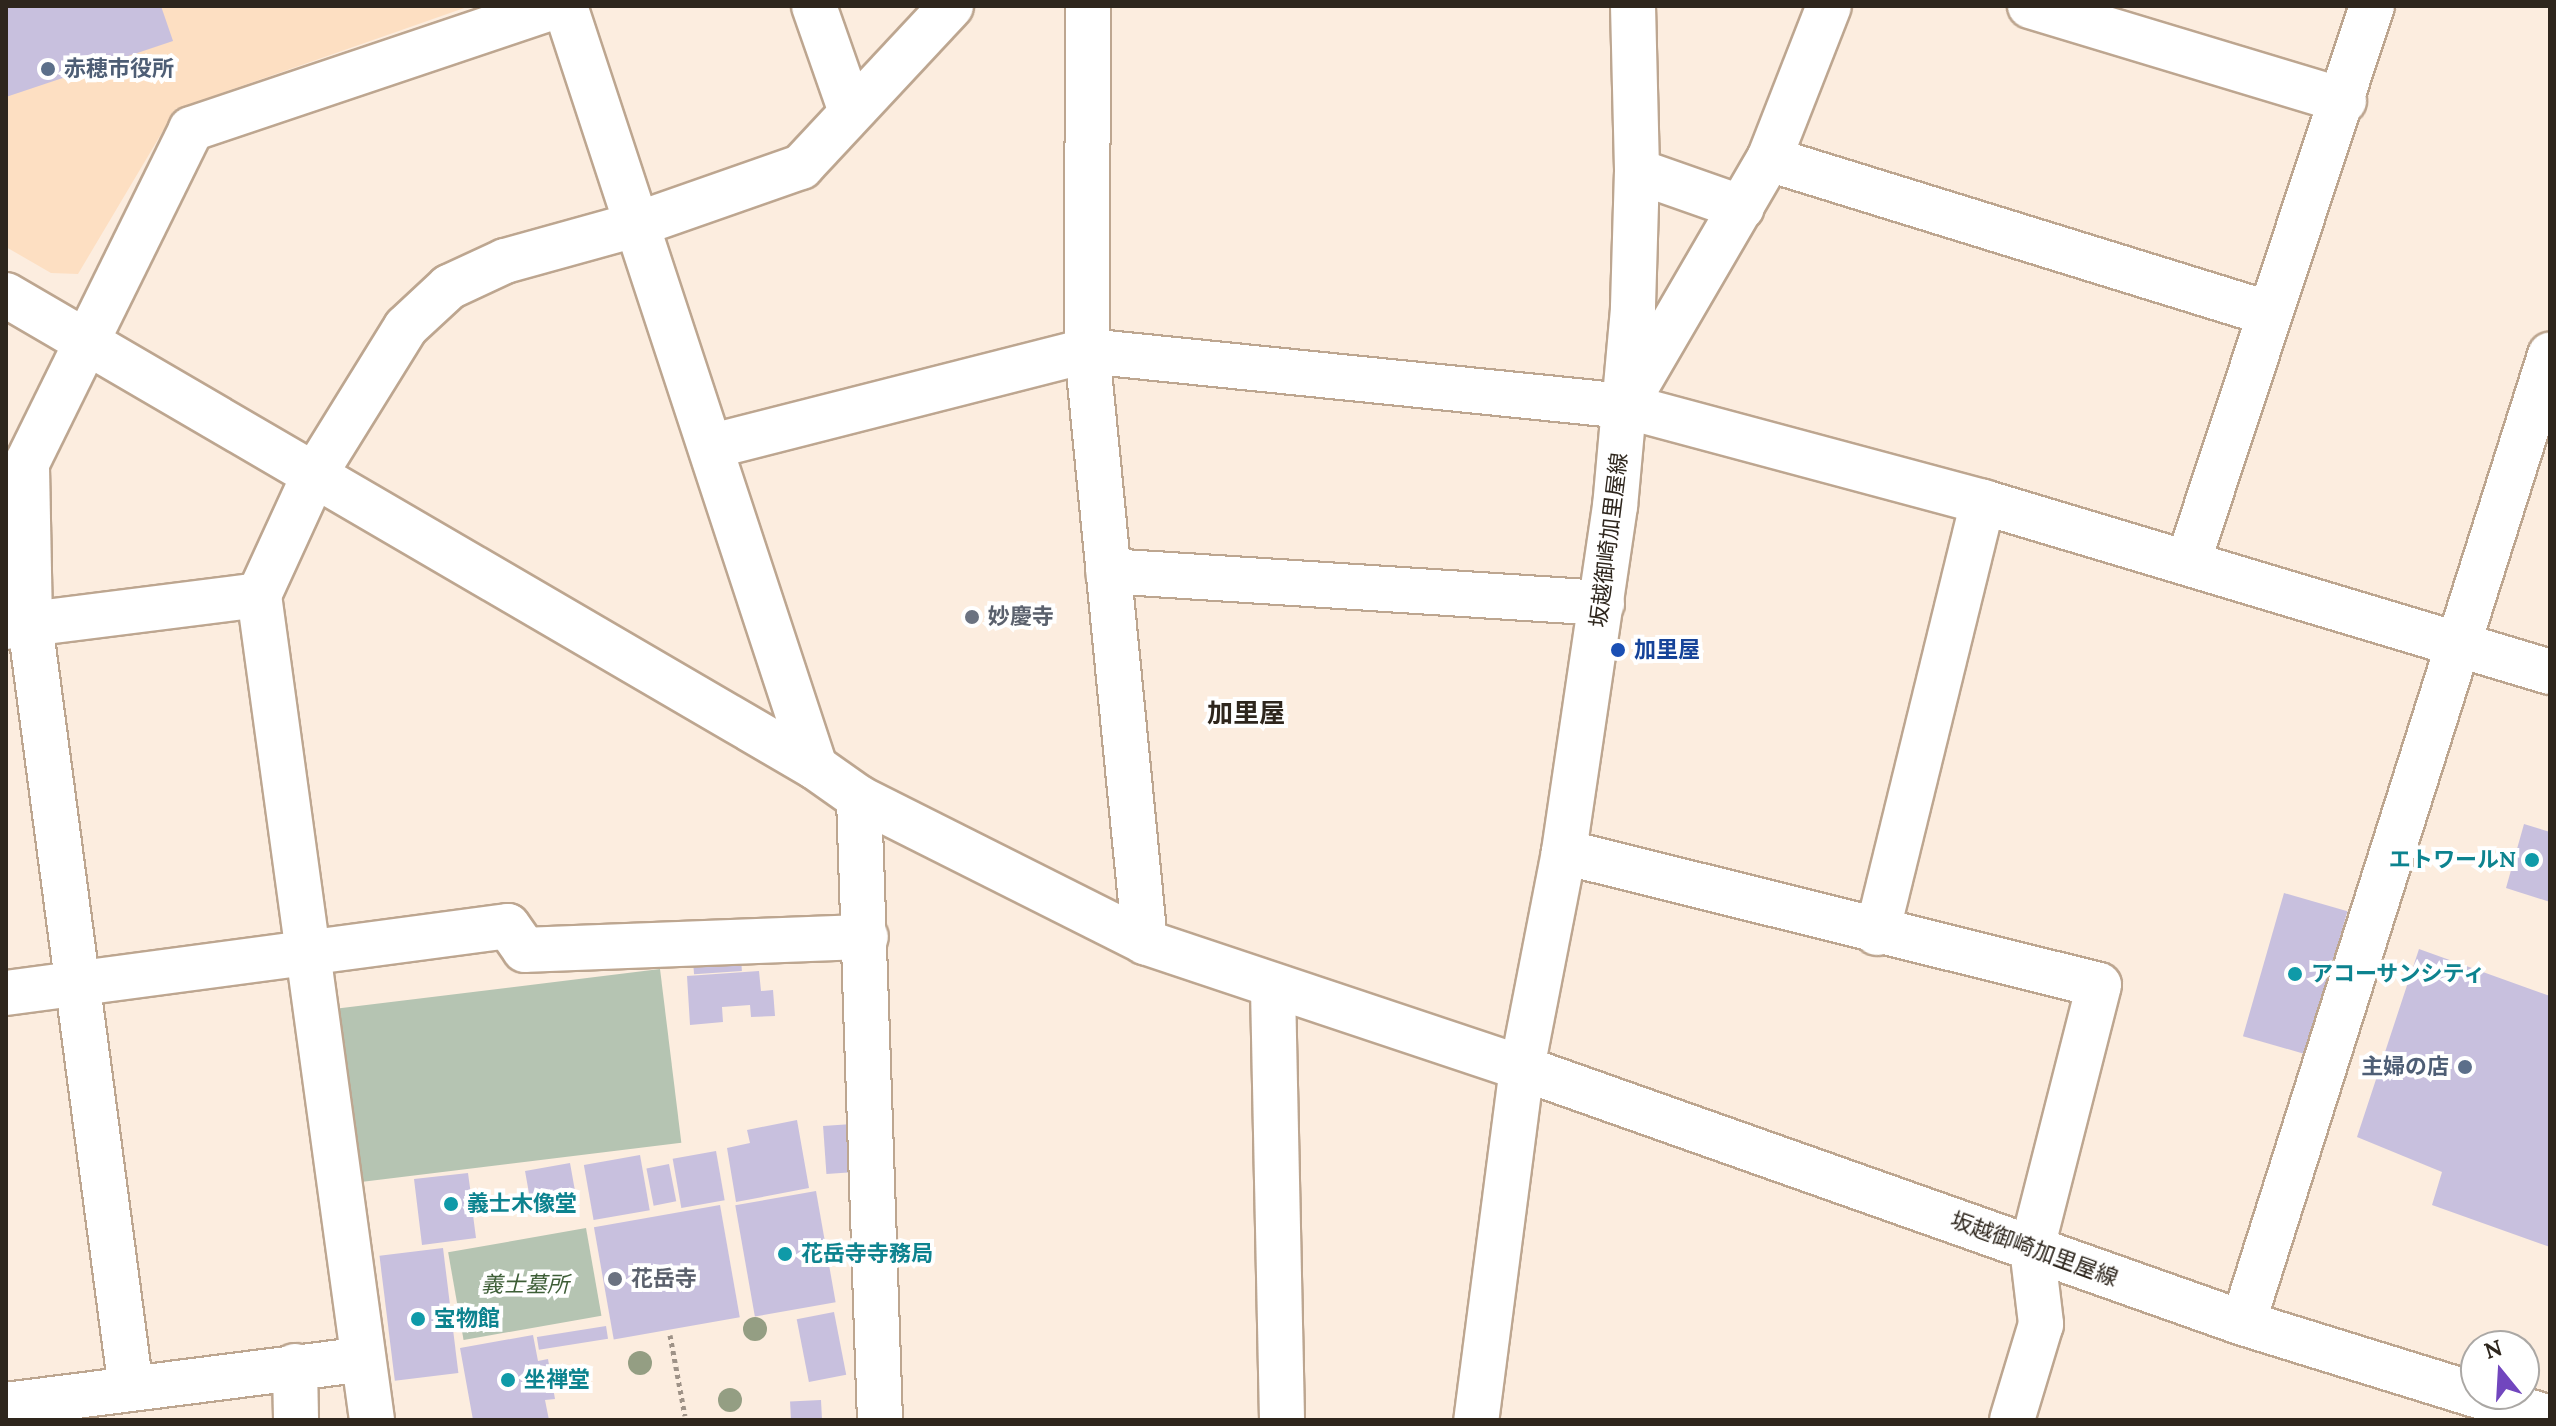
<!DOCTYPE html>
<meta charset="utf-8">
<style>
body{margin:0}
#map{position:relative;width:2556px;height:1426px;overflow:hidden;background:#fceddf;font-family:Lora,"Noto Sans JP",serif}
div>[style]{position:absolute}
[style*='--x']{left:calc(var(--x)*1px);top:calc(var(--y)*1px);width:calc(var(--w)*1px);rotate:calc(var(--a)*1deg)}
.built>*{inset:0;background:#fddfc2}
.green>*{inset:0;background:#b5c4b2;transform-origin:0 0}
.building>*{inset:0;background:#c8c0de;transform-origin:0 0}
.path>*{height:5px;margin-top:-2.5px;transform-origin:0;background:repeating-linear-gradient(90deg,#9e9287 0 4px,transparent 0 8px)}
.roads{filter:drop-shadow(2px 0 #bda690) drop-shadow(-2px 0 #bda690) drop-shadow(0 2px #bda690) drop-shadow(0 -2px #bda690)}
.minor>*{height:44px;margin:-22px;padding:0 22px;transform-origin:22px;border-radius:22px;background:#fff}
.major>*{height:44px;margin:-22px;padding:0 22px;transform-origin:22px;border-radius:22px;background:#fff}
.trees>*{width:24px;height:24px;margin:-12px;border-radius:50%;background:#949e83}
.dots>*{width:22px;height:22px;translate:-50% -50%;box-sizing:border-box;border:4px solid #fff;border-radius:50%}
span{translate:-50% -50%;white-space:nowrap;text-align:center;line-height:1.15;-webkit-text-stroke:8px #fff;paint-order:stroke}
.service-label{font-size:22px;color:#4e5e75;font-weight:700}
.left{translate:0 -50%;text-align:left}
.right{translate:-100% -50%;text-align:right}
.street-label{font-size:22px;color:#2e261d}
.worship-label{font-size:22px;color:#5b616d;font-weight:700}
.transit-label{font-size:22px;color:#164399;font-weight:700}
.culture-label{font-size:22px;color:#0d838f;font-weight:700}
.park-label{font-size:22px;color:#3e5e37;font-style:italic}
.quarter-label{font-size:26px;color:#2e261d;font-weight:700}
.frame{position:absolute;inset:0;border:8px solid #2e261d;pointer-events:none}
.north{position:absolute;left:2460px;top:1330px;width:80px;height:80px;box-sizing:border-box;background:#fff;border:2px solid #aba8a5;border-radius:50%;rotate:342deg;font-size:22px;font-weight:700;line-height:32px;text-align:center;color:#2e261d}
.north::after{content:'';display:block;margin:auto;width:28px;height:36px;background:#7146be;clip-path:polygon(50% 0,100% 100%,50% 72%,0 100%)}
</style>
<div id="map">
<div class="built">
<i style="clip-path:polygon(6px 6px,470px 6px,176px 109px,78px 274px,51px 273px,6px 247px)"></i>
</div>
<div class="green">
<i style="left:660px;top:969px;width:175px;height:331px;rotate:83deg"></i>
<i style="left:586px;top:1228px;width:89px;height:140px;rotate:80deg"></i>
</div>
<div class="building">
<i style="clip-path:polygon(6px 6px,161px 6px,173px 41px,6px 97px)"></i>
<i style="clip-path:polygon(2524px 824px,2550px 832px,2550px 902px,2506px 888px)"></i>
<i style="left:2284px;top:893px;width:66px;height:149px;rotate:16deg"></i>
<i style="clip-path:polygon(2419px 949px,2550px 996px,2550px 1247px,2432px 1205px,2442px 1172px,2357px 1137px)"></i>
<i style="left:741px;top:958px;width:13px;height:48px;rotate:86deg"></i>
<i style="clip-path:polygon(759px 971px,761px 991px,773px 990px,775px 1016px,751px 1017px,750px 1005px,722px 1007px,723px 1022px,690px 1025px,687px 976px)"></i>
<i style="clip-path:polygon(797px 1120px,809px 1188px,736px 1202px,727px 1148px,750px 1143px,747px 1130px)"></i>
<i style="left:852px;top:1124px;width:48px;height:29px;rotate:86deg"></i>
<i style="left:716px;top:1151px;width:50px;height:44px;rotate:80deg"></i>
<i style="left:640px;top:1155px;width:56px;height:57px;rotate:80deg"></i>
<i style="clip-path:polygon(570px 1163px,577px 1202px,572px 1203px,573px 1211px,545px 1216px,544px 1209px,532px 1210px,525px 1171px)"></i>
<i style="left:669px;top:1164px;width:38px;height:23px;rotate:79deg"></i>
<i style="clip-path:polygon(468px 1173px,471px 1195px,483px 1194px,485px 1214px,473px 1215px,476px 1238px,422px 1245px,414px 1179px)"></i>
<i style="left:816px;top:1191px;width:113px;height:82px;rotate:80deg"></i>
<i style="left:720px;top:1205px;width:114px;height:128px;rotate:80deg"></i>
<i style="left:443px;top:1248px;width:126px;height:64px;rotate:83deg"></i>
<i style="left:834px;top:1312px;width:64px;height:38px;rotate:79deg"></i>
<i style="left:606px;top:1326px;width:13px;height:70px;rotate:81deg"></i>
<i style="clip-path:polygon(533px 1335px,538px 1361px,548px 1359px,555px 1399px,545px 1400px,549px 1420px,473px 1420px,460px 1348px)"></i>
<i style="left:821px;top:1400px;width:20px;height:31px;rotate:87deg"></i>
</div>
<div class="path">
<i style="--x:670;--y:1335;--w:82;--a:79.5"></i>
</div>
<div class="roads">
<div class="minor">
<i style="--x:565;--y:6;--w:801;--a:71.81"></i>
<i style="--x:814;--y:6;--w:109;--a:70.7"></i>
<i style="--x:1088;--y:6;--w:345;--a:90.2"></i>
<i style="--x:1087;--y:351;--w:594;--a:84.4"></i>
<i style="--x:2030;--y:6;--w:328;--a:16.8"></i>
<i style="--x:1769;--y:159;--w:521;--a:17.18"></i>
<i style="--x:1637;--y:171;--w:111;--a:19.4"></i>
<i style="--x:6;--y:295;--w:937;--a:30.26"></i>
<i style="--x:815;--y:767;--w:54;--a:35.2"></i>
<i style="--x:859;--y:798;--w:320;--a:26.7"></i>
<i style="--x:1145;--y:942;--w:397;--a:18.5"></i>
<i style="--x:1522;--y:1068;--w:355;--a:97.4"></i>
<i style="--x:1625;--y:406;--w:286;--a:-59.8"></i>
<i style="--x:1769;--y:159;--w:164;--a:-68.6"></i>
<i style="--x:713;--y:446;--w:386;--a:-14.3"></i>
<i style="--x:1087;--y:351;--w:541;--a:5.84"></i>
<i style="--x:1625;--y:406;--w:371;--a:15"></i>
<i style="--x:1983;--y:502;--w:592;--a:16.69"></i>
<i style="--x:2188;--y:562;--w:586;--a:-71.69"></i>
<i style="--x:1108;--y:571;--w:495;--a:3.7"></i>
<i style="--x:6;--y:627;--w:255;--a:-7.2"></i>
<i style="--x:859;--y:798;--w:622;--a:88.07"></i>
<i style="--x:1564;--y:852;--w:551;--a:13.96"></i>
<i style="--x:2099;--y:985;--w:271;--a:104.3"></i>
<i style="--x:2032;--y:1248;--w:77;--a:83.2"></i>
<i style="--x:2041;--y:1324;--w:100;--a:106.8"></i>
<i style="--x:1877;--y:933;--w:444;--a:-76.2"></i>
<i style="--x:1273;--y:989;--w:431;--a:88.8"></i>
<i style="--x:6;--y:993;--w:506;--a:-7.6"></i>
<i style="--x:508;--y:926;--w:29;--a:55"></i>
<i style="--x:525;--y:950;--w:341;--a:-2.2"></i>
<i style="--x:2243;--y:1323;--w:1016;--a:-72.4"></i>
<i style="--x:295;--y:1366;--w:54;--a:88.9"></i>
<i style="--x:131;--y:1389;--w:772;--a:-97.52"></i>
<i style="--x:30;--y:624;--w:161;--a:-91.1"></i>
<i style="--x:27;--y:463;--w:372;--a:-63.8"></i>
<i style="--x:191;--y:129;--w:386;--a:-18.6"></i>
<i style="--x:6;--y:1405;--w:360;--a:-7.3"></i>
<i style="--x:372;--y:1420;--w:833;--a:-97.8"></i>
<i style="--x:259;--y:595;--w:130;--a:-65.4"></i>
<i style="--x:313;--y:477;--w:176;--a:-58.2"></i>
<i style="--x:406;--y:327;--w:59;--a:-42.9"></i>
<i style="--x:449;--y:287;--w:62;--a:-24.9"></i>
<i style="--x:505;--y:261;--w:138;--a:-15.5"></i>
<i style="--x:638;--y:224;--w:173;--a:-19.3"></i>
<i style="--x:801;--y:167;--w:220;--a:-47"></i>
</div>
<div class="major">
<i style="--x:1633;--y:6;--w:165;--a:88.6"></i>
<i style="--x:1637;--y:171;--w:138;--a:91.7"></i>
<i style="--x:1633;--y:309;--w:198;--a:95.2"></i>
<i style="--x:1615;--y:506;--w:350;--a:98.4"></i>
<i style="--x:1564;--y:852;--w:220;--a:101"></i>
<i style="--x:1522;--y:1068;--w:765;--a:19.48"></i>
<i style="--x:2243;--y:1323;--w:321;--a:17.2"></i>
</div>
</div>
<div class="trees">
<i style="left:755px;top:1329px"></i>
<i style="left:640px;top:1363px"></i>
<i style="left:730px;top:1400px"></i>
</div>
<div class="dots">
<i style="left:48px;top:69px;background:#5c6f8a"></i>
<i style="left:972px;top:617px;background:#6b7280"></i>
<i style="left:1618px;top:650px;background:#1a4fb4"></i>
<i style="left:2532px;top:860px;background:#0f9aa8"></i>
<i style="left:2295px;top:974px;background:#0f9aa8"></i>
<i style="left:2465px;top:1067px;background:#5c6f8a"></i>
<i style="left:451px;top:1204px;background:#0f9aa8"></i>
<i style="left:785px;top:1254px;background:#0f9aa8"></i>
<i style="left:615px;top:1279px;background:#6b7280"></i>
<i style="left:418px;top:1319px;background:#0f9aa8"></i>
<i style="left:508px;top:1380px;background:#0f9aa8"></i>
</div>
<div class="service-label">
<span class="left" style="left:64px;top:69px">赤穂市役所</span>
<span class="right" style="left:2449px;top:1067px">主婦の店</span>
</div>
<div class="street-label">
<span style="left:1609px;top:540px;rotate:-83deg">坂越御崎加里屋線</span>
<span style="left:2034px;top:1249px;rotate:20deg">坂越御崎加里屋線</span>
</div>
<div class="worship-label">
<span class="left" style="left:988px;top:617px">妙慶寺</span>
<span class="left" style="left:631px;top:1279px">花岳寺</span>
</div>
<div class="transit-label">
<span class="left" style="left:1634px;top:650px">加里屋</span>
</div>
<div class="culture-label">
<span class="right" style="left:2516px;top:860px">エトワールN</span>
<span class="left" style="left:2311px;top:974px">アコーサンシティ</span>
<span class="left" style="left:467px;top:1204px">義士木像堂</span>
<span class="left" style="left:801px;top:1254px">花岳寺寺務局</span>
<span class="left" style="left:434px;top:1319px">宝物館</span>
<span class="left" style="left:524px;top:1380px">坐禅堂</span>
</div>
<div class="park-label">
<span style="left:525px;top:1285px">義士墓所</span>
</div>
<div class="quarter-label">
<span style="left:1246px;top:713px">加里屋</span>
</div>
<div class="frame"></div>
<div class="north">N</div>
</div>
